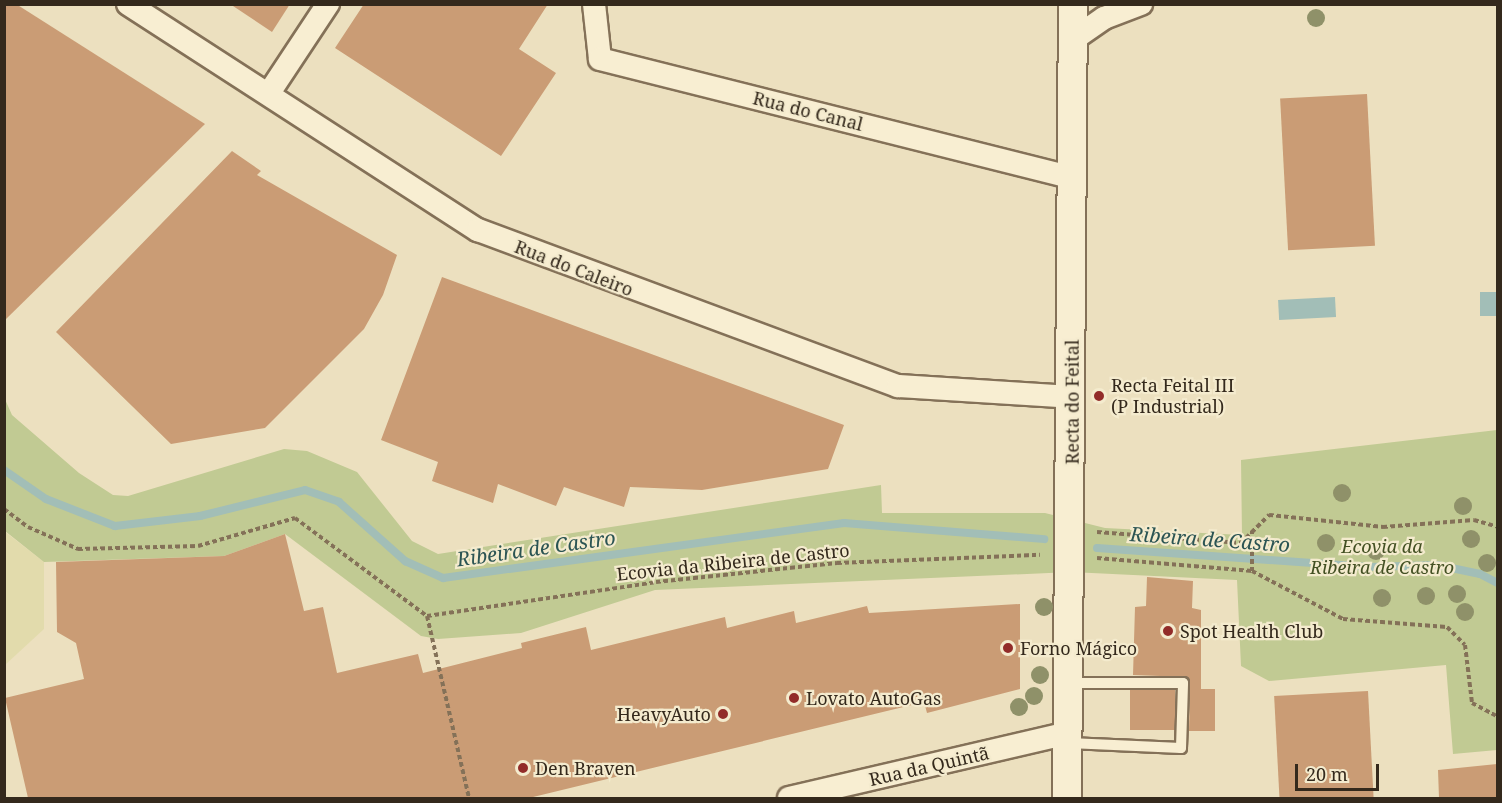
<!DOCTYPE html>
<meta charset="utf-8">
<style>
body{margin:0}
#map{position:relative;width:1502px;height:803px;overflow:hidden;background:#ece0bf;font-family:"Noto Serif",serif}
div>[style]{position:absolute}
[style*='--x']{left:calc(var(--x)*1px);top:calc(var(--y)*1px);width:calc(var(--w)*1px);rotate:calc(var(--a)*1deg)}
.farmland>*{inset:0;background:#e2dbac}
.green>*{inset:0;background:#c1ca93}
.water>*{inset:0;background:#a2beb7;transform-origin:0 0}
.stream>*{height:8px;margin:-4px;padding:0 4px;transform-origin:4px;border-radius:4px;background:#a2beb7}
.building>*{inset:0;background:#ca9c75;transform-origin:0 0}
.path>*{height:4px;margin-top:-2px;transform-origin:0;background:repeating-linear-gradient(90deg,#847158 0 4.5px,transparent 0 7.5px)}
.roads{filter:drop-shadow(2px 0 #847158) drop-shadow(-2px 0 #847158) drop-shadow(0 2px #847158) drop-shadow(0 -2px #847158)}
.service>*{height:10px;margin:-5px;padding:0 5px;transform-origin:5px;border-radius:5px;background:#f8eed2}
.minor>*{height:22px;margin:-11px;padding:0 11px;transform-origin:11px;border-radius:11px;background:#f8eed2}
.tertiary>*{height:28px;margin:-14px;padding:0 14px;transform-origin:14px;border-radius:14px;background:#f8eed2}
.trees>*{width:18px;height:18px;margin:-9px;border-radius:50%;background:#8f9169}
.dots>*{width:16px;height:16px;translate:-50% -50%;box-sizing:border-box;border:3px solid #f4ebce;border-radius:50%}
span{translate:-50% -50%;white-space:nowrap;text-align:center;line-height:1.15;-webkit-text-stroke:4.5px #f4ebce;paint-order:stroke}
.street-label{font-size:18px;color:#34291c}
.poi-label{font-size:18px;color:#34291c}
.left{translate:0 -50%;text-align:left}
.right{translate:-100% -50%;text-align:right}
.park-label{font-size:18px;color:#435023;font-style:italic}
.water-label{font-size:20px;color:#2b5453;font-style:italic}
.frame{position:absolute;inset:0;border:6px solid #34291c;pointer-events:none}
.scale{position:absolute;left:1295px;top:764px;width:84px;height:27px;box-sizing:border-box;border:3px solid #34291c;border-top:0;padding-left:8px;font-size:18px;line-height:21px;white-space:nowrap;color:#34291c;-webkit-text-stroke:4px #f4ebce;paint-order:stroke}
</style>
<div id="map">
<div class="farmland">
<i style="clip-path:polygon(4px 531px,44px 562px,44px 629px,5px 665px)"></i>
</div>
<div class="green">
<i style="clip-path:polygon(4px 397px,12px 415px,79px 473px,113px 495px,128px 496px,284px 449px,307px 451px,357px 472px,412px 541px,438px 554px,881px 485px,882px 513px,1045px 513px,1105px 528px,1242px 535px,1241px 460px,1497px 430px,1497px 750px,1453px 754px,1446px 665px,1269px 681px,1241px 666px,1237px 580px,1071px 572px,655px 590px,521px 633px,438px 639px,421px 636px,285px 534px,224px 556px,44px 562px,5px 531px)"></i>
</div>
<div class="water">
<i style="left:1480px;top:292px;width:17px;height:24px"></i>
<i style="left:1335px;top:297px;width:20px;height:57px;rotate:87deg"></i>
</div>
<div class="stream">
<i style="--x:4;--y:470;--w:51;--a:34.6"></i>
<i style="--x:46;--y:499;--w:74;--a:21.4"></i>
<i style="--x:115;--y:526;--w:86;--a:-6.7"></i>
<i style="--x:200;--y:516;--w:108;--a:-13.9"></i>
<i style="--x:305;--y:490;--w:36;--a:19"></i>
<i style="--x:339;--y:502;--w:89;--a:41.8"></i>
<i style="--x:405;--y:561;--w:42;--a:24.1"></i>
<i style="--x:443;--y:578;--w:405;--a:-7.8"></i>
<i style="--x:844;--y:523;--w:201;--a:4.6"></i>
<i style="--x:1097;--y:548;--w:273;--a:4"></i>
<i style="--x:1369;--y:567;--w:68;--a:-1.7"></i>
<i style="--x:1437;--y:565;--w:44;--a:11.8"></i>
<i style="--x:1480;--y:574;--w:20;--a:27"></i>
</div>
<div class="building">
<i style="clip-path:polygon(4px 4px,16px 4px,205px 124px,4px 321px)"></i>
<i style="clip-path:polygon(230px 4px,290px 4px,272px 32px)"></i>
<i style="clip-path:polygon(364px 4px,548px 4px,519px 49px,556px 73px,501px 156px,335px 48px)"></i>
<i style="left:1367px;top:94px;width:152px;height:87px;rotate:87deg"></i>
<i style="clip-path:polygon(232px 151px,261px 171px,257px 175px,397px 255px,383px 295px,364px 329px,265px 428px,171px 444px,56px 332px)"></i>
<i style="clip-path:polygon(442px 277px,844px 425px,828px 469px,702px 490px,630px 487px,624px 507px,564px 487px,556px 506px,498px 484px,493px 503px,432px 481px,438px 462px,381px 440px)"></i>
<i style="clip-path:polygon(285px 534px,304px 611px,323px 607px,337px 673px,418px 654px,423px 673px,522px 648px,521px 643px,586px 627px,591px 650px,725px 617px,727px 628px,794px 611px,796px 623px,867px 606px,869px 613px,1020px 604px,1020px 689px,927px 713px,924px 702px,529px 798px,28px 798px,5px 698px,84px 679px,76px 643px,57px 632px,56px 562px,224px 556px)"></i>
<i style="clip-path:polygon(1147px 577px,1193px 581px,1192px 608px,1201px 610px,1201px 689px,1215px 689px,1215px 731px,1189px 731px,1190px 683px,1187px 677px,1133px 675px,1135px 607px,1146px 606px)"></i>
<i style="left:1130px;top:690px;width:45px;height:40px"></i>
<i style="left:1368px;top:691px;width:107px;height:94px;rotate:87deg"></i>
<i style="clip-path:polygon(1497px 764px,1497px 798px,1439px 798px,1438px 770px)"></i>
</div>
<div class="path">
<i style="--x:4;--y:509;--w:30;--a:37"></i>
<i style="--x:28;--y:527;--w:55;--a:23.7"></i>
<i style="--x:78;--y:549;--w:120;--a:-1.4"></i>
<i style="--x:198;--y:546;--w:101;--a:-16.1"></i>
<i style="--x:295;--y:518;--w:164;--a:36.6"></i>
<i style="--x:427;--y:616;--w:232;--a:-8.4"></i>
<i style="--x:656;--y:582;--w:182;--a:-6"></i>
<i style="--x:837;--y:563;--w:203;--a:-2.3"></i>
<i style="--x:1097;--y:532;--w:144;--a:4.4"></i>
<i style="--x:1241;--y:543;--w:40;--a:-45"></i>
<i style="--x:1269;--y:515;--w:115;--a:6"></i>
<i style="--x:1383;--y:527;--w:91;--a:-4.4"></i>
<i style="--x:1474;--y:520;--w:25;--a:16"></i>
<i style="--x:1097;--y:558;--w:156;--a:4.8"></i>
<i style="--x:1252;--y:571;--w:103;--a:27.8"></i>
<i style="--x:1343;--y:619;--w:104;--a:4.4"></i>
<i style="--x:1447;--y:627;--w:25;--a:45"></i>
<i style="--x:1465;--y:645;--w:58;--a:83.1"></i>
<i style="--x:1472;--y:703;--w:30;--a:28"></i>
<i style="--x:1252;--y:571;--w:40;--a:-90"></i>
<i style="--x:427;--y:616;--w:187;--a:77"></i>
</div>
<div class="roads">
<div class="service">
<i style="--x:1069;--y:743;--w:112;--a:2.6"></i>
<i style="--x:1181;--y:748;--w:65;--a:-88.2"></i>
<i style="--x:1183;--y:683;--w:113;--a:180"></i>
</div>
<div class="minor">
<i style="--x:128;--y:4;--w:417;--a:32.9"></i>
<i style="--x:478;--y:230;--w:448;--a:20.4"></i>
<i style="--x:898;--y:386;--w:174;--a:3.6"></i>
<i style="--x:594;--y:4;--w:55;--a:83.8"></i>
<i style="--x:600;--y:59;--w:485;--a:14.1"></i>
<i style="--x:1071;--y:41;--w:40;--a:-34.9"></i>
<i style="--x:1104;--y:18;--w:40;--a:-21"></i>
<i style="--x:269;--y:93;--w:107;--a:-56.5"></i>
<i style="--x:789;--y:798;--w:287;--a:-13.1"></i>
</div>
<div class="tertiary">
<i style="--x:1067;--y:798;--w:794;--a:-89.57"></i>
</div>
</div>
<div class="trees">
<i style="left:1316px;top:18px"></i>
<i style="left:1342px;top:493px"></i>
<i style="left:1463px;top:506px"></i>
<i style="left:1471px;top:539px"></i>
<i style="left:1326px;top:543px"></i>
<i style="left:1376px;top:551px"></i>
<i style="left:1487px;top:563px"></i>
<i style="left:1457px;top:594px"></i>
<i style="left:1426px;top:596px"></i>
<i style="left:1382px;top:598px"></i>
<i style="left:1044px;top:607px"></i>
<i style="left:1465px;top:612px"></i>
<i style="left:1040px;top:675px"></i>
<i style="left:1034px;top:696px"></i>
<i style="left:1019px;top:707px"></i>
</div>
<div class="dots">
<i style="left:1099px;top:396px;background:#922c29"></i>
<i style="left:1168px;top:631px;background:#922c29"></i>
<i style="left:1008px;top:648px;background:#922c29"></i>
<i style="left:794px;top:698px;background:#922c29"></i>
<i style="left:723px;top:714px;background:#922c29"></i>
<i style="left:523px;top:768px;background:#922c29"></i>
</div>
<div class="street-label">
<span style="left:808px;top:111px;rotate:14deg">Rua do Canal</span>
<span style="left:574px;top:268px;rotate:21deg">Rua do Caleiro</span>
<span style="left:1072px;top:402px;rotate:-90deg">Recta do Feital</span>
<span style="left:733px;top:562px;rotate:-6deg">Ecovia da Ribeira de Castro</span>
<span style="left:929px;top:766px;rotate:-13deg">Rua da Quintã</span>
</div>
<div class="poi-label">
<span class="left" style="left:1111px;top:396px">Recta Feital III<br>(P Industrial)</span>
<span class="left" style="left:1180px;top:631px">Spot Health Club</span>
<span class="left" style="left:1020px;top:648px">Forno Mágico</span>
<span class="left" style="left:806px;top:698px">Lovato AutoGas</span>
<span class="right" style="left:711px;top:714px">HeavyAuto</span>
<span class="left" style="left:535px;top:768px">Den Braven</span>
</div>
<div class="park-label">
<span style="left:1382px;top:557px">Ecovia da<br>Ribeira de Castro</span>
</div>
<div class="water-label">
<span style="left:1210px;top:539px;rotate:4deg">Ribeira de Castro</span>
<span style="left:536px;top:548px;rotate:-8deg">Ribeira de Castro</span>
</div>
<div class="frame"></div>
<div class="scale">20 m</div>
</div>
